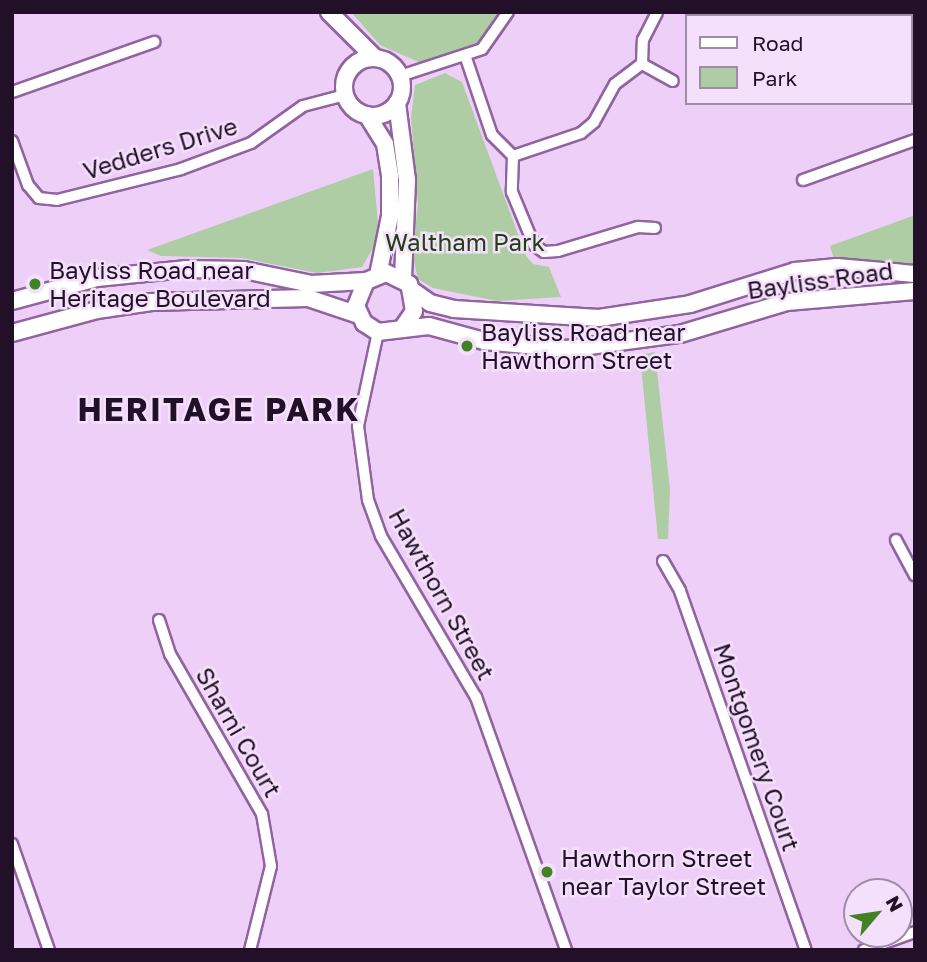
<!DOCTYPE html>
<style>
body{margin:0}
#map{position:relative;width:927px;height:962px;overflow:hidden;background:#eecff7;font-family:"Golos Text",sans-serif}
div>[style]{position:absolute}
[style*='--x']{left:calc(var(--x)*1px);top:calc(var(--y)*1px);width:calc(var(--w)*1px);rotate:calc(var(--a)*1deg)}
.green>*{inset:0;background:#aecda4}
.roads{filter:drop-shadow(2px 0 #91639f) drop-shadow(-2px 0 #91639f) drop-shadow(0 2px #91639f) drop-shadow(0 -2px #91639f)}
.street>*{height:10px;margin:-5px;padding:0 5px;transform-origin:5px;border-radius:5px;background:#fff}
.secondary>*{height:16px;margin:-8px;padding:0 8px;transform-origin:8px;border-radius:8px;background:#fff}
.secondary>.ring{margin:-8px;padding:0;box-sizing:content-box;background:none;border:16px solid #fff;border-radius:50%}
.dots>*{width:19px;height:19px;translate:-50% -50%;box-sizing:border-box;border:4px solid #f5e0fb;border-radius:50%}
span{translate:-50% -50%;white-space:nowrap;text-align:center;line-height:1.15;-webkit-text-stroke:5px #f5e0fb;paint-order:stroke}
.street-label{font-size:24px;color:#220f28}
.park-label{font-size:24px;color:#1f4013}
.poi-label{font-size:24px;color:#220f28}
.left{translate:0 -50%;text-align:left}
.district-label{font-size:32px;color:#220f28;font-weight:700;letter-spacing:2px}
.frame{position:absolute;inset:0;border:14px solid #220f28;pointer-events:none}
.legend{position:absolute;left:685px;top:14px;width:228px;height:91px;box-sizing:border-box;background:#f5e0fb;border:2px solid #a18ca7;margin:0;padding:9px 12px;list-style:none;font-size:21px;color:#220f28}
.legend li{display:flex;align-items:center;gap:14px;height:35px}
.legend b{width:35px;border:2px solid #a18ca7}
.north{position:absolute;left:843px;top:878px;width:70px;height:70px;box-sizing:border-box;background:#f5e0fb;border:2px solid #a18ca7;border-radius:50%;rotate:61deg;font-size:19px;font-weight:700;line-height:28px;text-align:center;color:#220f28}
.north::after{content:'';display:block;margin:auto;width:24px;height:32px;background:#408224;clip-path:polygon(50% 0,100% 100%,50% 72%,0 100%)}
</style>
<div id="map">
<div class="green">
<i style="clip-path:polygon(351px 12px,501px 12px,480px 43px,421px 63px,380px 45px)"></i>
<i style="clip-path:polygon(445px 73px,462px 82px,526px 256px,533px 264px,549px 267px,561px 297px,497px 301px,433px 288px,418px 279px,412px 253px,418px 204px,411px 118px,415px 85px)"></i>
<i style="clip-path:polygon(373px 169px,378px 223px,376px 243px,362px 267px,317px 273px,242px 258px,161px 256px,147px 250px)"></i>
<i style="clip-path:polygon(915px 215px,915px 264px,834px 259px,830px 246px)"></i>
<i style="clip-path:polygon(655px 352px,670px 490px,668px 539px,658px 539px,640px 355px)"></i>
</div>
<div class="roads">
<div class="street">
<i style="--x:869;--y:16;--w:11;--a:-22"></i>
<i style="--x:465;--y:55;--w:84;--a:71.4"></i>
<i style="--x:492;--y:135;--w:30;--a:45"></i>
<i style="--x:513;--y:156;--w:36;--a:92"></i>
<i style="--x:512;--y:192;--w:57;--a:67.5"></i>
<i style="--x:534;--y:245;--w:12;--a:35"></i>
<i style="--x:544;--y:252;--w:14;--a:-4"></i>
<i style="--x:558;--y:251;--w:84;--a:-16.7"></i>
<i style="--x:638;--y:227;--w:17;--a:3"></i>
<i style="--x:642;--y:64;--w:35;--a:29"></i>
<i style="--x:400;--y:76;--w:86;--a:-18.2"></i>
<i style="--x:482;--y:49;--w:45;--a:-54.9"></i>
<i style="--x:12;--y:92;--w:151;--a:-19.4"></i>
<i style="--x:12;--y:141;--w:47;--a:70"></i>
<i style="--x:28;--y:185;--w:17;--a:50"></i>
<i style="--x:39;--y:198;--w:18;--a:6"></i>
<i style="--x:57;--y:200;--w:128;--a:-14"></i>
<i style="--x:181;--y:169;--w:75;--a:-20.4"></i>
<i style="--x:251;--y:143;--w:64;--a:-35.4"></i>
<i style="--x:303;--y:106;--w:43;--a:-14.7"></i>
<i style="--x:513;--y:156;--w:72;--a:-18.7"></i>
<i style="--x:581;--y:133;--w:17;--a:-40"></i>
<i style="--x:594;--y:122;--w:43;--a:-61.1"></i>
<i style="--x:615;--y:84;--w:34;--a:-37"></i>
<i style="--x:642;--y:64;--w:24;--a:-88"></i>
<i style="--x:643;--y:40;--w:31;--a:-63"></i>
<i style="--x:803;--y:180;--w:119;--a:-19.7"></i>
<i style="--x:378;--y:332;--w:96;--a:102"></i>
<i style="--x:358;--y:426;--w:75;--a:82.3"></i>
<i style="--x:368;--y:500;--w:38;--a:70"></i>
<i style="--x:381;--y:536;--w:187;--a:59.5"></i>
<i style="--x:476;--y:697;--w:269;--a:70.4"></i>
<i style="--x:896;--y:540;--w:40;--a:62"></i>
<i style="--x:663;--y:561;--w:34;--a:60"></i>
<i style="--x:680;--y:591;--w:380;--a:70.7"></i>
<i style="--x:159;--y:620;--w:36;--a:72"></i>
<i style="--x:170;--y:654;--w:185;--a:60.1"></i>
<i style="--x:262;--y:814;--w:53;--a:80.2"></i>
<i style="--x:271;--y:866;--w:87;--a:104"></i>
<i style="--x:12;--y:844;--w:112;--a:70.8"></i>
<i style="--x:864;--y:950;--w:54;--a:-19.4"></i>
</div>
<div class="secondary">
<i style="--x:329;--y:12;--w:65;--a:45"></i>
<i class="ring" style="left:344px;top:58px;width:42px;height:42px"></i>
<i style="--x:397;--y:103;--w:78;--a:82.6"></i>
<i style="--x:407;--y:180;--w:99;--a:92.3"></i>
<i style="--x:367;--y:115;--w:34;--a:58"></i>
<i style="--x:385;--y:144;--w:33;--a:81"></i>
<i style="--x:390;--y:177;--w:39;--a:90"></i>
<i style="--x:390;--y:216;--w:60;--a:101.5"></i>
<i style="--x:413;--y:291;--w:21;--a:35"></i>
<i style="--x:430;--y:303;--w:25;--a:14"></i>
<i style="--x:454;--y:309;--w:145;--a:3.6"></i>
<i style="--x:599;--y:318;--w:92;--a:-8.7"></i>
<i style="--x:690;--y:304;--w:110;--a:-17.4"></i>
<i style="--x:795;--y:271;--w:42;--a:-5.4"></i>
<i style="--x:837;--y:267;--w:78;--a:5.1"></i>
<i style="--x:12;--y:301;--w:88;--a:-15.1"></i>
<i style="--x:97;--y:278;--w:88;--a:-5.8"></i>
<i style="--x:185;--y:269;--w:59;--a:1"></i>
<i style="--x:244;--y:270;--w:68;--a:11.8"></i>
<i style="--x:311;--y:284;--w:55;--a:-3.1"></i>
<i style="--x:403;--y:327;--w:19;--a:-55"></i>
<i style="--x:414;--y:311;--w:27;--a:-100"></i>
<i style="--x:409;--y:284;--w:25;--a:-154"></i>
<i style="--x:386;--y:273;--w:22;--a:158"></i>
<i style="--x:366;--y:281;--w:27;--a:112"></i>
<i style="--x:356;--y:306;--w:19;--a:65"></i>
<i style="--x:364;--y:323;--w:17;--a:33"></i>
<i style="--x:378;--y:332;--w:51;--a:-6.7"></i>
<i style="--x:429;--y:326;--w:57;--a:15.3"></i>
<i style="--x:484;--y:341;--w:83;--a:5.5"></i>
<i style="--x:567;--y:349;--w:114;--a:-7.6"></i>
<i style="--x:680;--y:334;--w:112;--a:-16.7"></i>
<i style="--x:787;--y:302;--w:128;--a:-4.9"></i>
<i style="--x:12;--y:333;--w:88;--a:-15.1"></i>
<i style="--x:97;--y:310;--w:55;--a:-8.4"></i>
<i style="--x:151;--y:302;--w:157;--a:-1.5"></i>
<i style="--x:308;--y:298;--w:54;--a:18.4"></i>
</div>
</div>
<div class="dots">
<i style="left:35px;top:284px;background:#408224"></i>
<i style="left:467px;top:346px;background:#408224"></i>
<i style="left:547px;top:872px;background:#408224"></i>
</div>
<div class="street-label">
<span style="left:160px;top:148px;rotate:-17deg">Vedders Drive</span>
<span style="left:820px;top:280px;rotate:-8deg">Bayliss Road</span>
<span style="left:442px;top:594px;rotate:61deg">Hawthorn Street</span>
<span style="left:239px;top:732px;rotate:60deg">Sharni Court</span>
<span style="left:757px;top:747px;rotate:71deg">Montgomery Court</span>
</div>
<div class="park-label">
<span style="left:465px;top:242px">Waltham Park</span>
</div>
<div class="poi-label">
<span class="left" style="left:49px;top:284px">Bayliss Road near<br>Heritage Boulevard</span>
<span class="left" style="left:481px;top:346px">Bayliss Road near<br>Hawthorn Street</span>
<span class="left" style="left:561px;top:872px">Hawthorn Street<br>near Taylor Street</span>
</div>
<div class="district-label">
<span style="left:219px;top:409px">HERITAGE PARK</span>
</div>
<div class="frame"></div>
<ul class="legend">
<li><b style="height:9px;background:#fff"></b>Road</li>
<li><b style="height:19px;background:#aecda4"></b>Park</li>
</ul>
<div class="north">N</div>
</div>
